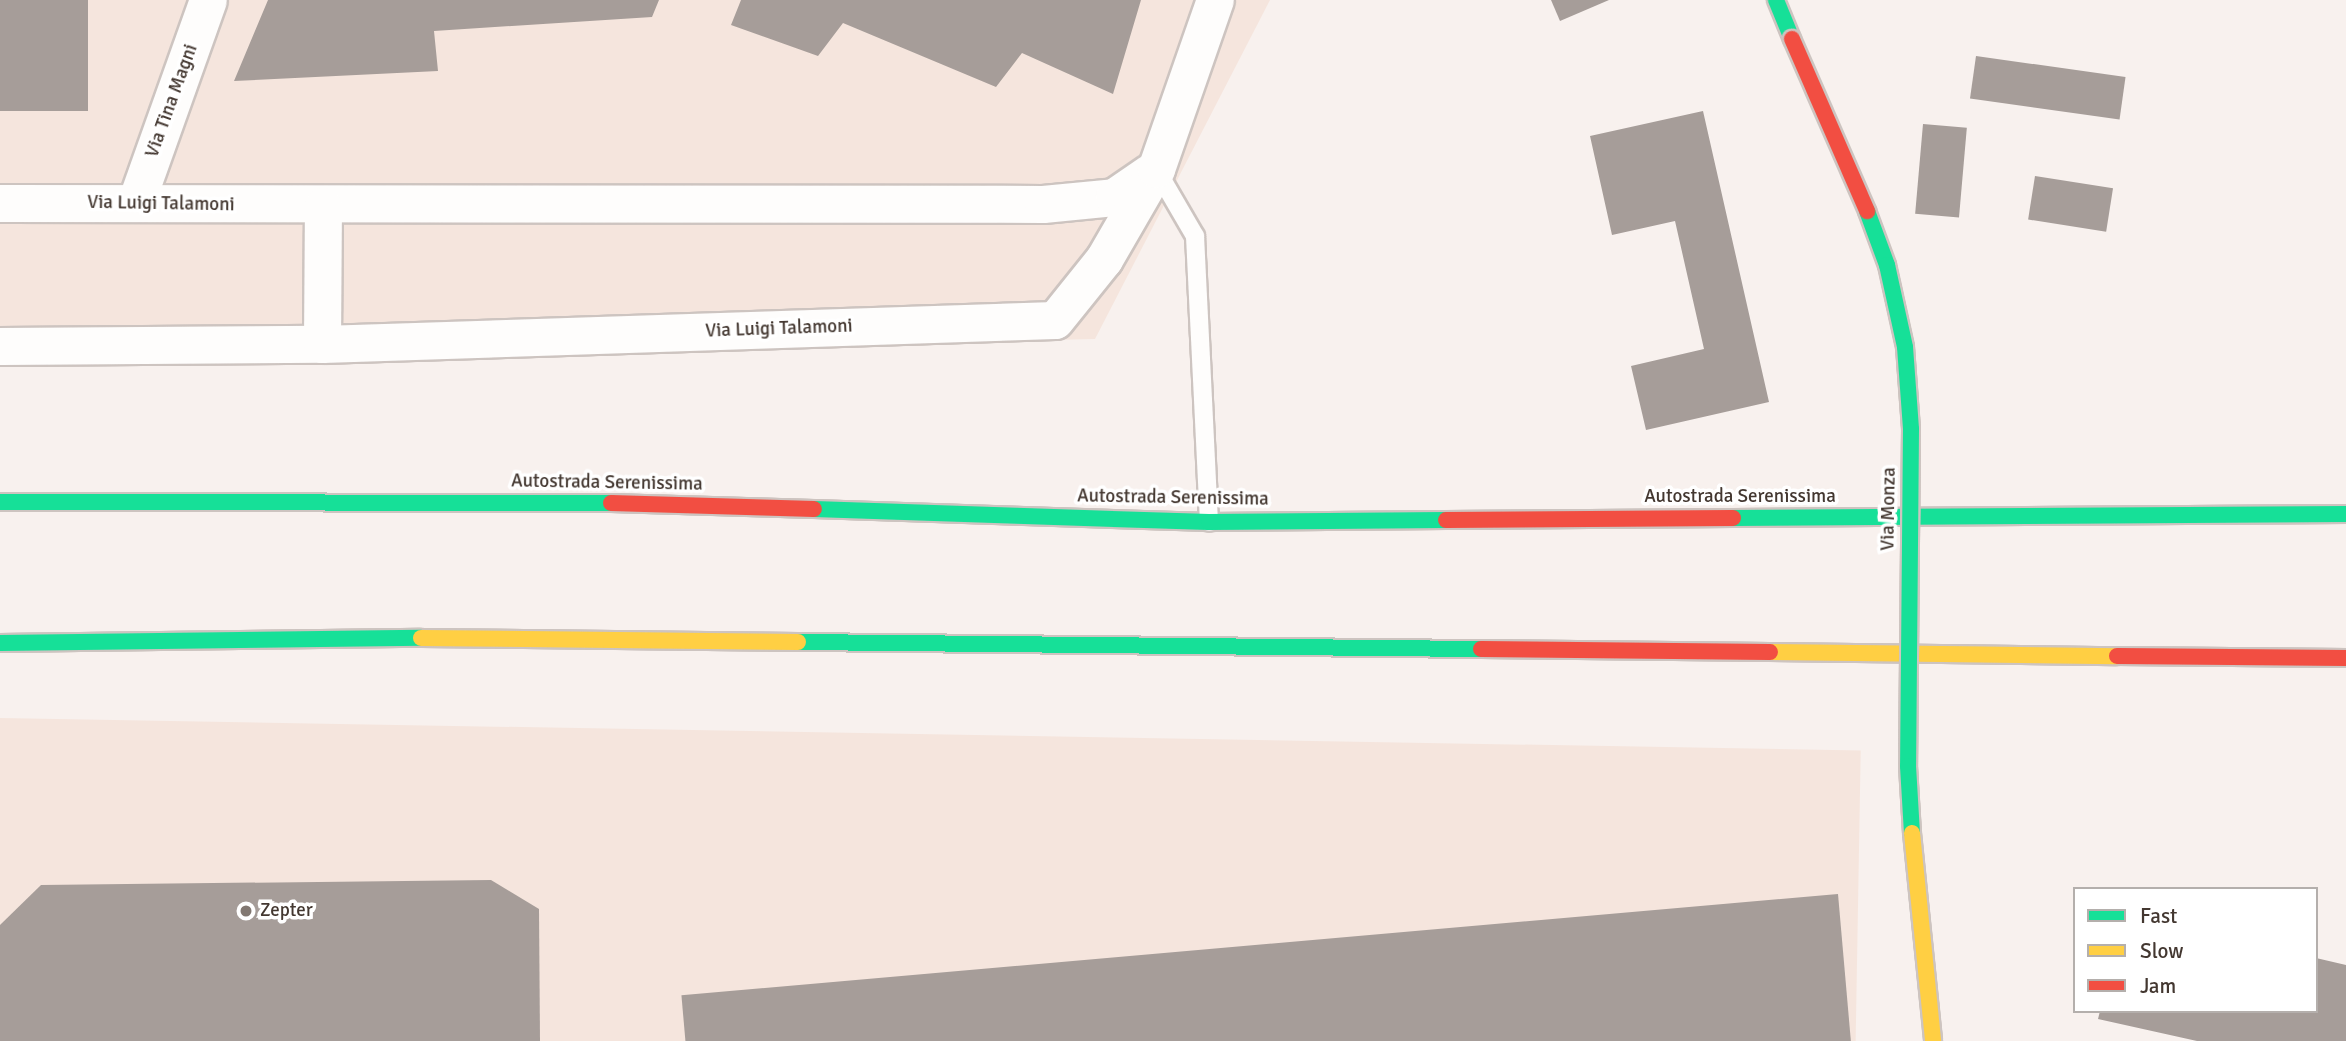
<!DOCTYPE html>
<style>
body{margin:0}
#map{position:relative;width:2346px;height:1041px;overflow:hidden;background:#f8f1ee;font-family:Signika,sans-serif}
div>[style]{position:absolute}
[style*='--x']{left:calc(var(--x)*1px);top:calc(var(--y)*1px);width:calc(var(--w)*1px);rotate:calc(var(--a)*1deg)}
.built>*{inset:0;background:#f5e5dd;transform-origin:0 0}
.building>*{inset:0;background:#a69d99;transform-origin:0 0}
.roads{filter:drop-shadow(2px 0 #cdc4c0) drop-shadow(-2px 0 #cdc4c0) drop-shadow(0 2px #cdc4c0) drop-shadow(0 -2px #cdc4c0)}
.lane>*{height:18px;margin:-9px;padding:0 9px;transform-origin:9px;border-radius:9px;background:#fefdfc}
.street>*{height:37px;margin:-18.5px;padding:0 18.5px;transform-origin:18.5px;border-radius:18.5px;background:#fefdfc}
.fast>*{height:16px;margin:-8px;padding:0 8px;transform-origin:8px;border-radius:8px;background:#16e098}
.slow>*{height:16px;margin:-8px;padding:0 8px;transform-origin:8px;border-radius:8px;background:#ffcf43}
.jam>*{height:16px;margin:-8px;padding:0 8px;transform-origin:8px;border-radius:8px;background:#f24e42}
.bridges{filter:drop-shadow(2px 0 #cdc4c0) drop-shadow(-2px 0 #cdc4c0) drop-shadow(0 2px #cdc4c0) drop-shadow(0 -2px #cdc4c0)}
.fast-bridge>*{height:16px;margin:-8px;padding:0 8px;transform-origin:8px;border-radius:8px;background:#16e098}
.slow-bridge>*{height:16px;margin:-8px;padding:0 8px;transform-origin:8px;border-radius:8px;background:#ffcf43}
.jam-bridge>*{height:16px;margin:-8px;padding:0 8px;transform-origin:8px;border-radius:8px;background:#f24e42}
.dots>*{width:19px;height:19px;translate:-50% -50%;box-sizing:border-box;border:4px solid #fff;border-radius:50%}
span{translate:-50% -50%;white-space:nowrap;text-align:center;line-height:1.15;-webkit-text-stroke:7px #fff;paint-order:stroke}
.street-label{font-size:19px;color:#433730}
.poi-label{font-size:19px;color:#433730}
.left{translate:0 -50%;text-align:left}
.legend{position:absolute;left:2073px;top:887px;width:245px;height:126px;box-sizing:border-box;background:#fff;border:2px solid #b4afac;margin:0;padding:9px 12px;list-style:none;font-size:21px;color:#433730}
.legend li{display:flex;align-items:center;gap:14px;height:35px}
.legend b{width:35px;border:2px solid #b4afac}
</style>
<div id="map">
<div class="built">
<i style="clip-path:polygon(0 0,1270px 0,1095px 339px,0 364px)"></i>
<i style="left:0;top:718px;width:1861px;height:323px;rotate:1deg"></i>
</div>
<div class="building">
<i style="left:0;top:0;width:88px;height:111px"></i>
<i style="clip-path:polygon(268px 0,659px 0,652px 17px,434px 31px,438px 71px,234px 81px)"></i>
<i style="clip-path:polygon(741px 0,1141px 0,1113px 94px,1022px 53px,996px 87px,843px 23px,818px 56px,731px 25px)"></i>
<i style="clip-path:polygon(1551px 0,1609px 0,1560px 21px)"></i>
<i style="left:1976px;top:56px;width:151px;height:43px;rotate:8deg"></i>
<i style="clip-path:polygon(1703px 111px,1769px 402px,1646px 430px,1631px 366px,1704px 349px,1675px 221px,1612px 235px,1590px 136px)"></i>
<i style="left:1923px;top:124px;width:44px;height:90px;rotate:5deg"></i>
<i style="left:2035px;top:176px;width:79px;height:44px;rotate:9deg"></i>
<i style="clip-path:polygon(491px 880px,539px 909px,540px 1041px,0 1041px,0 925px,41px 885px)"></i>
<i style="left:1838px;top:894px;width:148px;height:1161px;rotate:85deg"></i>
<i style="clip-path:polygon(2316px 958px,2346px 965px,2346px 1041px,2197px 1041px,2098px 1019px,2100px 1011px,2316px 1011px)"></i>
</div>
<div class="roads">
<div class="lane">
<i style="--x:1156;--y:169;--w:78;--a:59.8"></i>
<i style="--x:1195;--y:236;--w:286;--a:87.2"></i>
</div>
<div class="street">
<i style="--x:136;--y:202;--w:214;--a:-70.4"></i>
<i style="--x:0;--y:203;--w:1043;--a:0.05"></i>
<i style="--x:1043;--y:204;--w:71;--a:-5.6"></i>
<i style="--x:1114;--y:197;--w:42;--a:-34.4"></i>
<i style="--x:322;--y:344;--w:138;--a:-89.6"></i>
<i style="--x:0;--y:346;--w:322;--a:-0.4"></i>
<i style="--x:322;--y:344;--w:733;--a:-1.88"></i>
<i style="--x:1055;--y:320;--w:78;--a:-51.2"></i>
<i style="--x:1104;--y:259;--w:104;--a:-60"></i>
<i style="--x:1156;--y:169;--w:179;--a:-70.8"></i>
</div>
<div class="fast">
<i style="--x:1776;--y:0;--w:42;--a:67.7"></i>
<i style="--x:0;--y:502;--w:611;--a:0.09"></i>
<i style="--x:814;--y:509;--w:395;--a:1.9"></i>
<i style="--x:1209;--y:522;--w:237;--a:-0.5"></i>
<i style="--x:1733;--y:518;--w:613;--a:-0.37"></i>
<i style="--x:798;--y:642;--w:683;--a:0.59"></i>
<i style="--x:0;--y:643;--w:421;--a:-0.7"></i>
</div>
<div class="slow">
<i style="--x:421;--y:638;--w:377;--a:0.6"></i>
<i style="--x:1770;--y:652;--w:347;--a:0.7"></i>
</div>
<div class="jam">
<i style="--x:611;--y:503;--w:203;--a:1.7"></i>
<i style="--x:1446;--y:520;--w:287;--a:-0.4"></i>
<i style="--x:1481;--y:649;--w:289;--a:0.6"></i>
<i style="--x:2117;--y:656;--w:229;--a:0.5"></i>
</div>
</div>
<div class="bridges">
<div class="fast-bridge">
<i style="--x:1867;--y:211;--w:58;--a:69.7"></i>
<i style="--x:1887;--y:265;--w:84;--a:77.6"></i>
<i style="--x:1905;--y:347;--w:82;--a:85.8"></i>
<i style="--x:1911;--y:429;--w:337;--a:90.5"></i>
<i style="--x:1908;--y:766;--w:67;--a:86.6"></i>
</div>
<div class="slow-bridge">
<i style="--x:1912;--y:833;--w:209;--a:84.2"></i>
</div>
<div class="jam-bridge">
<i style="--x:1792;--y:39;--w:188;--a:66.4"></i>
</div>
</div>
<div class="dots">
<i style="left:246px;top:911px;background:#827872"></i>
</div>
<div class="street-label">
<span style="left:172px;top:101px;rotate:-70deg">Via Tina Magni</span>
<span style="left:161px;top:204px;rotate:1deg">Via Luigi Talamoni</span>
<span style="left:779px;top:329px;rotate:-2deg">Via Luigi Talamoni</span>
<span style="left:607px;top:483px;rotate:1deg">Autostrada Serenissima</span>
<span style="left:1740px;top:497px">Autostrada Serenissima</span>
<span style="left:1173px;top:498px;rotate:1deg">Autostrada Serenissima</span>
<span style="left:1889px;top:509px;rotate:-89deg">Via Monza</span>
</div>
<div class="poi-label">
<span class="left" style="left:260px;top:911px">Zepter</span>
</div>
<ul class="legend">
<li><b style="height:9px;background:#16e098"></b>Fast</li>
<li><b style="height:9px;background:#ffcf43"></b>Slow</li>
<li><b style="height:9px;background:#f24e42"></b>Jam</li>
</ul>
</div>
